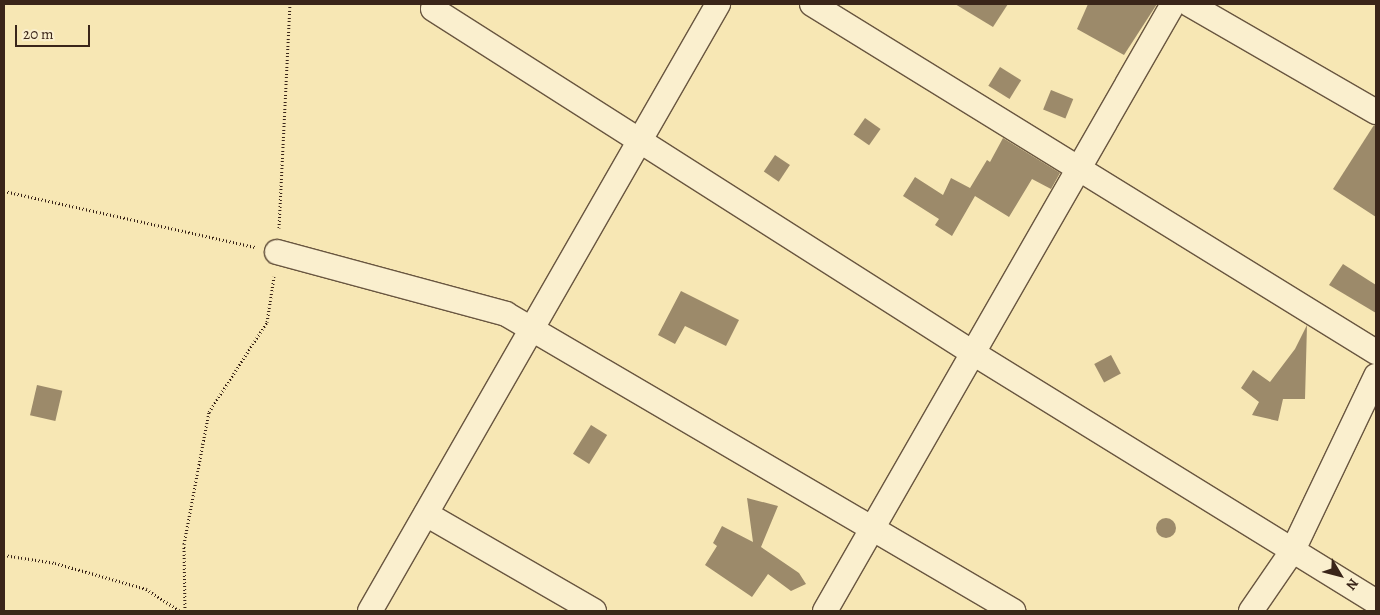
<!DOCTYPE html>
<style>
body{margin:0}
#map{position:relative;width:1380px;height:615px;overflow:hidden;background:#f7e7b4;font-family:Alegreya,serif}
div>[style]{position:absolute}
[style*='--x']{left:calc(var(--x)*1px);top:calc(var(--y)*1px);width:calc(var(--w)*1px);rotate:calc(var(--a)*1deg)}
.building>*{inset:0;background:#9c8a6a;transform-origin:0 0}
.round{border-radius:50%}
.path>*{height:3px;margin-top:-1.5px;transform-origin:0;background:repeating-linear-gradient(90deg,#3a2519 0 1px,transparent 0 3.5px)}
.roads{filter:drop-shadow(1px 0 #695640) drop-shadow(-1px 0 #695640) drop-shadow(0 1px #695640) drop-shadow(0 -1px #695640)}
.minor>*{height:24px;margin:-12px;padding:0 12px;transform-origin:12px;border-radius:12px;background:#faefce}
span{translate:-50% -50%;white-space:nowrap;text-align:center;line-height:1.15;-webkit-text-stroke:4px #faefce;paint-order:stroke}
.frame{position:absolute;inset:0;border:5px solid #3a2519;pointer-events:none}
.north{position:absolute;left:1315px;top:550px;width:50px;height:50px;-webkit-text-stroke:4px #faefce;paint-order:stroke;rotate:127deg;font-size:14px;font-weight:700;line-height:20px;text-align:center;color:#3a2519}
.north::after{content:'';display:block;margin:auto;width:18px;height:22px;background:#3a2519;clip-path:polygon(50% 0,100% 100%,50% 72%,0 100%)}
.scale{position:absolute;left:15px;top:25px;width:75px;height:22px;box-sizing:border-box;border:2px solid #3a2519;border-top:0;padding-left:6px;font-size:15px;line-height:18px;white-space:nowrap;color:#3a2519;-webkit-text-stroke:4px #faefce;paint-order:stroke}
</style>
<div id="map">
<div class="building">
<i style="clip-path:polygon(955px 4px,1008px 4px,993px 27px)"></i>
<i style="clip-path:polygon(1088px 4px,1157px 4px,1124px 55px,1077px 29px)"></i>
<i style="left:1000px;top:67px;width:25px;height:22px;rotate:32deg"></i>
<i style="left:1051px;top:90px;width:24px;height:21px;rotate:22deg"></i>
<i style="left:865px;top:118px;width:19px;height:20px;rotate:35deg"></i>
<i style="clip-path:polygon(1374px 125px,1376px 126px,1376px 217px,1333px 189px)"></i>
<i style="clip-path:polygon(1003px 138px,1060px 173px,1051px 189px,1032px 179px,1009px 217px,975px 196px,952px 236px,935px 225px,939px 219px,903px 196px,915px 177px,943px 195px,951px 178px,970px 188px,987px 160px,990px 162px)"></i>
<i style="left:775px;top:155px;width:18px;height:20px;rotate:34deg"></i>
<i style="clip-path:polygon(1343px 264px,1376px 285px,1376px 313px,1329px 285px)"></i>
<i style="clip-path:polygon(681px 291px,739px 320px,726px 346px,685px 326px,675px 344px,658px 335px)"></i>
<i style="clip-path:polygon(1307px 325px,1305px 399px,1283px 399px,1278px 421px,1252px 415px,1259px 402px,1241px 388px,1253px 370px,1270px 382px,1295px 349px)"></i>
<i style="left:1111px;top:355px;width:21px;height:19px;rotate:62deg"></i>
<i style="left:37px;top:385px;width:26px;height:31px;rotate:13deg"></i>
<i style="left:591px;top:425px;width:19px;height:34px;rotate:32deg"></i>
<i style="clip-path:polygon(747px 498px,778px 506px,761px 547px,799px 573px,806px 584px,791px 591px,768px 574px,752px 597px,705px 565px,717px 546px,713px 543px,722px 526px,753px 542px)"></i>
<i class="round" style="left:1156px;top:518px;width:20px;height:20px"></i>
</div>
<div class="path">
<i style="--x:4;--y:191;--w:257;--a:12.6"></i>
<i style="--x:279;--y:228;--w:224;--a:-87.2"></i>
<i style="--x:4;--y:555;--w:52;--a:8.9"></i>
<i style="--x:55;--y:563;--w:95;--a:15.9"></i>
<i style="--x:146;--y:589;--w:40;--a:32.9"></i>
<i style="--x:185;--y:611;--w:67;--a:-90.9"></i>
<i style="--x:184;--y:544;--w:134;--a:-79.3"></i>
<i style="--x:209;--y:412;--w:107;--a:-57.2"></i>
<i style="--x:267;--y:322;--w:46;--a:-81.2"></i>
</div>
<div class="roads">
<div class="minor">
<i style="--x:812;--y:4;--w:663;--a:31.68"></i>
<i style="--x:1189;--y:4;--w:216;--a:30"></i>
<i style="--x:433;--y:9;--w:640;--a:32.5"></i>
<i style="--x:973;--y:353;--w:474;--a:31.7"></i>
<i style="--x:277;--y:252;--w:237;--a:15.1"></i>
<i style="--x:506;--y:314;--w:588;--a:30.36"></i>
<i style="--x:426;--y:514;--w:194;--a:30"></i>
<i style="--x:370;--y:611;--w:700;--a:-60.17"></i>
<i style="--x:825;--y:611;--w:700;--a:-60.17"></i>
<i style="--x:1251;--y:611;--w:74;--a:-55.5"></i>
<i style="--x:1293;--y:550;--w:193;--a:-64.5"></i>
</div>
</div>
<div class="frame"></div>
<div class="north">N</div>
<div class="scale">20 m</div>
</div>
